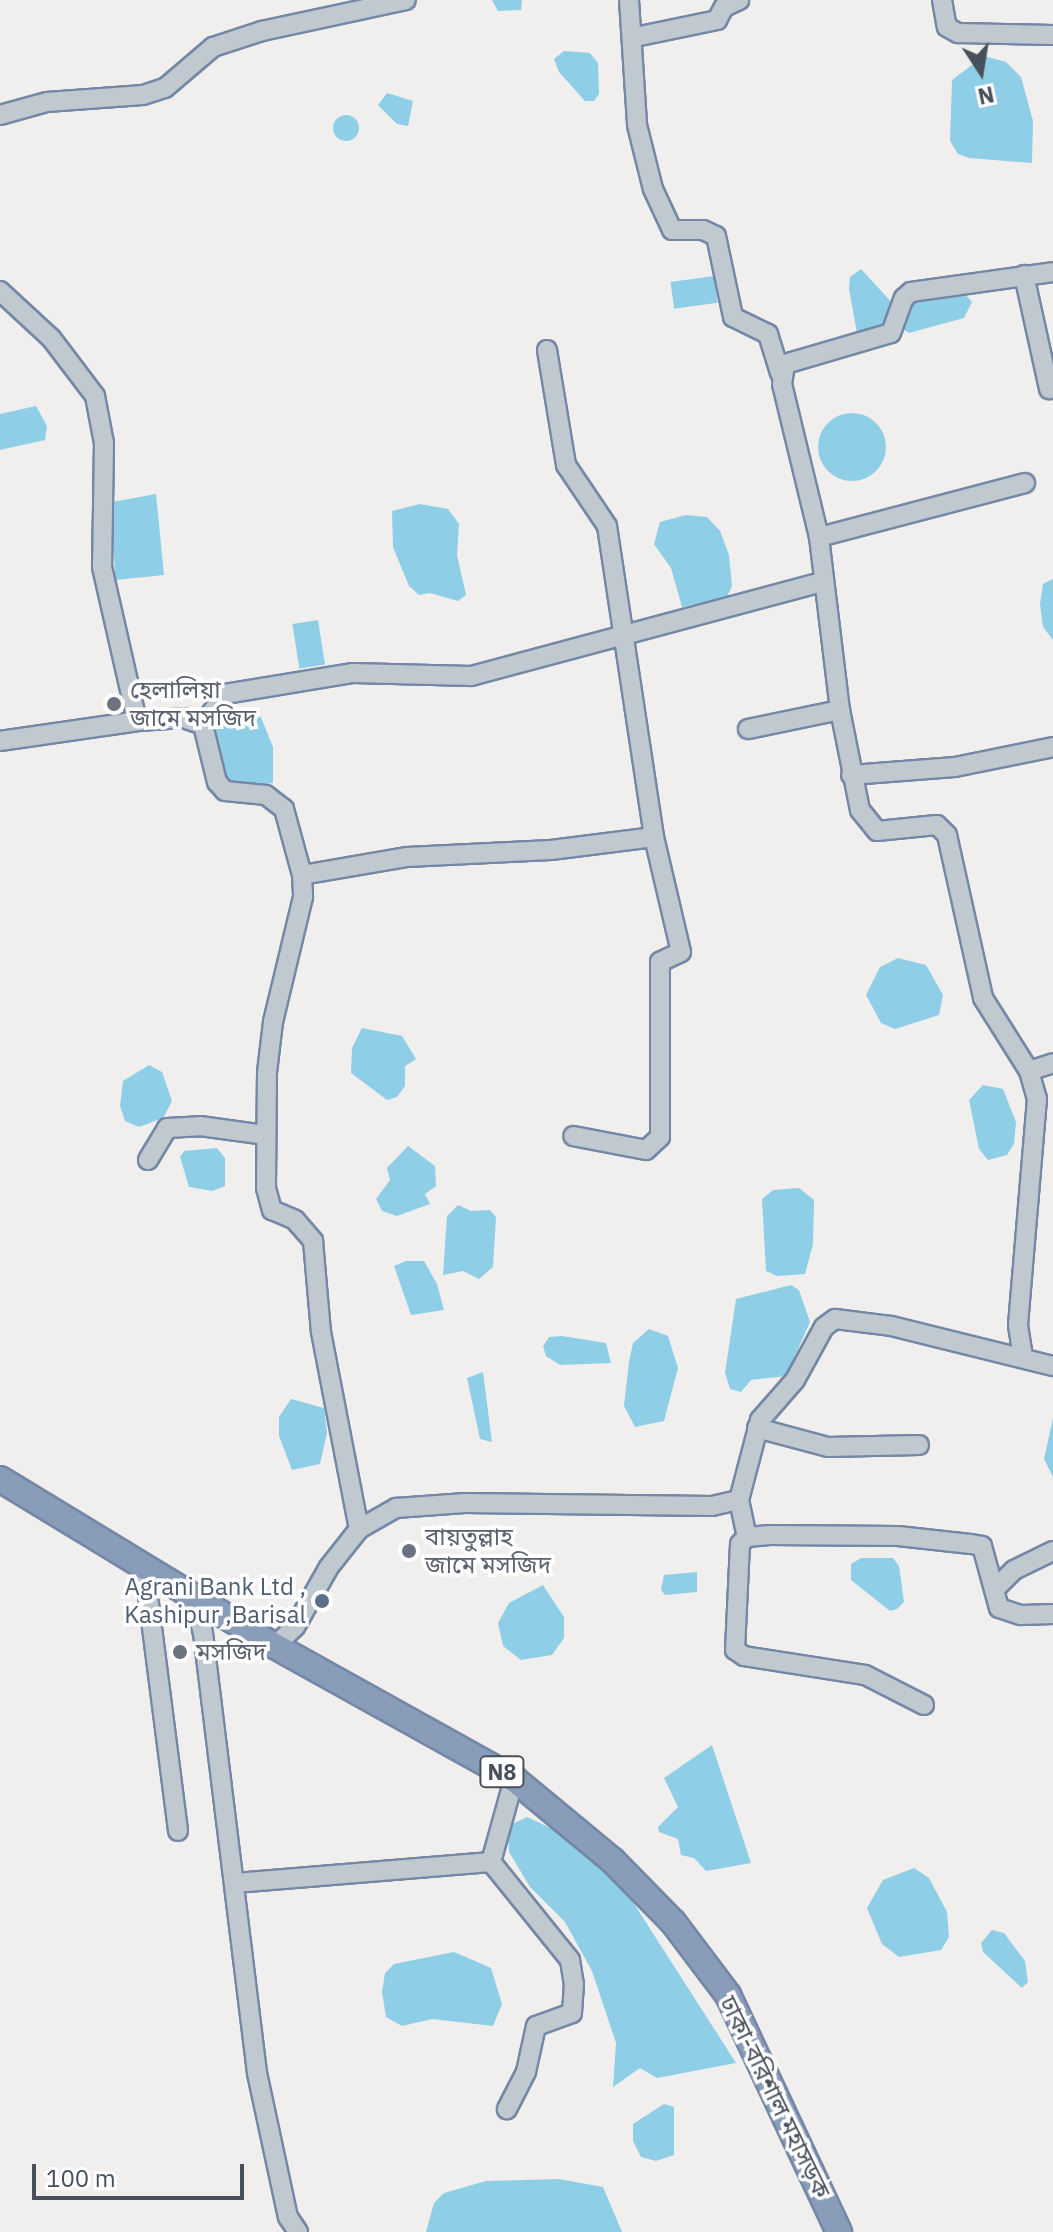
<!DOCTYPE html>
<meta charset="utf-8">
<style>
body{margin:0}
#map{position:relative;width:1053px;height:2232px;overflow:hidden;background:#f1efee;font-family:"IBM Plex Sans","Noto Sans Bengali",sans-serif}
div>[style]{position:absolute}
[style*='--x']{left:calc(var(--x)*1px);top:calc(var(--y)*1px);width:calc(var(--w)*1px);rotate:calc(var(--a)*1deg)}
.water>*{inset:0;background:#8fcee7;transform-origin:0 0}
.round{border-radius:50%}
.roads{filter:drop-shadow(2px 0 #7488a6) drop-shadow(-2px 0 #7488a6) drop-shadow(0 2px #7488a6) drop-shadow(0 -2px #7488a6)}
.minor>*{height:18px;margin:-9px;padding:0 9px;transform-origin:9px;border-radius:9px;background:#c0c8d0}
.highway>*{height:24px;margin:-12px;padding:0 12px;transform-origin:12px;border-radius:12px;background:#899dbb}
.dots>*{width:22px;height:22px;translate:-50% -50%;box-sizing:border-box;border:4px solid #fff;border-radius:50%}
span{translate:-50% -50%;white-space:nowrap;text-align:center;line-height:1.15;-webkit-text-stroke:7px #fff;paint-order:stroke}
.shield-label span{padding:2px 6px;background:#fff;border:2px solid;border-radius:6px;-webkit-text-stroke-width:0}
.shield-label{font-size:22px;color:#48505b;font-weight:700}
.worship-label{font-size:24px;color:#5b616d}
.left{translate:0 -50%;text-align:left}
.service-label{font-size:24px;color:#4e5e75}
.right{translate:-100% -50%;text-align:right}
.street-label{font-size:24px;color:#48505b}
.north{position:absolute;left:941px;top:32px;width:80px;height:80px;-webkit-text-stroke:6px #fff;paint-order:stroke;rotate:168deg;font-size:22px;font-weight:700;line-height:32px;text-align:center;color:#48505b}
.north::after{content:'';display:block;margin:auto;width:28px;height:36px;background:#48505b;clip-path:polygon(50% 0,100% 100%,50% 72%,0 100%)}
.scale{position:absolute;left:32px;top:2164px;width:212px;height:36px;box-sizing:border-box;border:4px solid #48505b;border-top:0;padding-left:10px;font-size:24px;line-height:28px;white-space:nowrap;color:#48505b;-webkit-text-stroke:6px #fff;paint-order:stroke}
</style>
<div id="map">
<div class="water">
<i style="clip-path:polygon(492px 0,522px 0,521px 10px,498px 11px)"></i>
<i style="clip-path:polygon(564px 51px,590px 53px,598px 63px,599px 94px,594px 101px,585px 101px,559px 72px,554px 59px)"></i>
<i style="clip-path:polygon(984px 56px,1006px 62px,1021px 77px,1033px 121px,1032px 163px,969px 158px,958px 154px,950px 141px,952px 80px)"></i>
<i style="clip-path:polygon(387px 93px,413px 101px,408px 126px,397px 124px,378px 105px)"></i>
<i class="round" style="left:333px;top:115px;width:26px;height:26px"></i>
<i style="clip-path:polygon(861px 269px,895px 306px,885px 331px,858px 339px,849px 289px,850px 277px)"></i>
<i style="left:714px;top:276px;width:27px;height:44px;rotate:82deg"></i>
<i style="clip-path:polygon(963px 292px,972px 302px,964px 318px,909px 333px,903px 329px,900px 322px,912px 304px)"></i>
<i style="clip-path:polygon(36px 406px,47px 426px,45px 440px,0 450px,0 414px)"></i>
<i class="round" style="left:818px;top:413px;width:68px;height:68px"></i>
<i style="clip-path:polygon(156px 494px,164px 575px,115px 580px,112px 502px)"></i>
<i style="clip-path:polygon(420px 504px,448px 509px,459px 524px,457px 555px,466px 595px,458px 601px,430px 593px,419px 595px,409px 586px,393px 547px,392px 511px)"></i>
<i style="clip-path:polygon(686px 515px,707px 517px,720px 531px,729px 555px,732px 586px,727px 597px,682px 607px,671px 568px,654px 544px,660px 522px)"></i>
<i style="clip-path:polygon(1053px 579px,1053px 640px,1043px 627px,1040px 604px,1043px 584px)"></i>
<i style="left:318px;top:620px;width:45px;height:26px;rotate:81deg"></i>
<i style="clip-path:polygon(260px 715px,273px 747px,273px 783px,233px 789px,221px 780px,213px 729px,220px 720px)"></i>
<i style="clip-path:polygon(898px 958px,926px 965px,943px 995px,939px 1015px,895px 1029px,881px 1023px,866px 995px,880px 967px)"></i>
<i style="clip-path:polygon(362px 1028px,402px 1036px,416px 1059px,405px 1066px,405px 1086px,397px 1097px,387px 1100px,351px 1073px,352px 1048px)"></i>
<i style="clip-path:polygon(149px 1065px,162px 1072px,172px 1101px,163px 1118px,139px 1127px,125px 1121px,120px 1106px,123px 1081px)"></i>
<i style="clip-path:polygon(983px 1085px,1003px 1089px,1016px 1122px,1014px 1144px,1007px 1155px,988px 1160px,979px 1149px,969px 1100px)"></i>
<i style="clip-path:polygon(408px 1146px,435px 1166px,436px 1186px,425px 1194px,430px 1204px,397px 1216px,382px 1211px,376px 1199px,390px 1180px,387px 1168px)"></i>
<i style="clip-path:polygon(217px 1148px,225px 1158px,225px 1186px,212px 1191px,189px 1187px,180px 1157px,184px 1151px)"></i>
<i style="clip-path:polygon(799px 1188px,814px 1200px,813px 1244px,805px 1274px,777px 1276px,766px 1271px,762px 1199px,773px 1190px)"></i>
<i style="clip-path:polygon(458px 1205px,471px 1211px,490px 1210px,496px 1217px,493px 1267px,479px 1279px,463px 1271px,443px 1275px,447px 1216px)"></i>
<i style="clip-path:polygon(406px 1261px,424px 1261px,437px 1284px,444px 1310px,411px 1315px,394px 1266px)"></i>
<i style="clip-path:polygon(791px 1285px,799px 1290px,810px 1322px,786px 1376px,751px 1380px,741px 1392px,730px 1389px,725px 1373px,736px 1299px)"></i>
<i style="clip-path:polygon(649px 1329px,668px 1336px,678px 1368px,664px 1421px,635px 1427px,624px 1406px,629px 1362px,633px 1343px)"></i>
<i style="clip-path:polygon(562px 1336px,606px 1343px,611px 1363px,560px 1365px,546px 1356px,543px 1346px,549px 1337px)"></i>
<i style="clip-path:polygon(483px 1372px,492px 1442px,480px 1439px,467px 1378px)"></i>
<i style="clip-path:polygon(291px 1399px,324px 1408px,327px 1433px,320px 1464px,292px 1470px,279px 1436px,279px 1417px)"></i>
<i style="clip-path:polygon(1053px 1418px,1053px 1477px,1044px 1459px)"></i>
<i style="clip-path:polygon(861px 1558px,893px 1558px,899px 1566px,904px 1602px,897px 1609px,890px 1611px,851px 1580px,851px 1564px)"></i>
<i style="clip-path:polygon(697px 1572px,697px 1592px,665px 1595px,661px 1590px,664px 1575px)"></i>
<i style="clip-path:polygon(543px 1585px,564px 1617px,564px 1638px,552px 1655px,521px 1660px,503px 1646px,498px 1623px,509px 1603px)"></i>
<i style="clip-path:polygon(712px 1745px,751px 1863px,706px 1871px,694px 1858px,681px 1855px,678px 1839px,659px 1832px,658px 1827px,678px 1807px,664px 1778px)"></i>
<i style="clip-path:polygon(527px 1817px,572px 1838px,624px 1888px,736px 2063px,657px 2078px,640px 2068px,613px 2087px,616px 2043px,592px 1971px,565px 1922px,530px 1887px,509px 1852px,508px 1826px)"></i>
<i style="clip-path:polygon(914px 1868px,929px 1878px,947px 1912px,949px 1937px,941px 1950px,899px 1957px,882px 1944px,867px 1908px,883px 1880px)"></i>
<i style="clip-path:polygon(992px 1930px,1004px 1933px,1025px 1961px,1028px 1982px,1022px 1988px,983px 1952px,981px 1943px)"></i>
<i style="clip-path:polygon(454px 1952px,491px 1968px,502px 2004px,493px 2026px,432px 2019px,402px 2026px,386px 2017px,382px 1992px,385px 1973px,394px 1964px)"></i>
<i style="clip-path:polygon(664px 2104px,674px 2107px,674px 2155px,656px 2161px,641px 2157px,633px 2141px,633px 2124px)"></i>
<i style="clip-path:polygon(559px 2179px,603px 2187px,622px 2232px,426px 2232px,434px 2203px,444px 2193px,486px 2181px)"></i>
</div>
<div class="roads">
<div class="minor">
<i style="--x:629;--y:0;--w:125;--a:86.3"></i>
<i style="--x:637;--y:125;--w:66;--a:76"></i>
<i style="--x:653;--y:189;--w:45;--a:65.1"></i>
<i style="--x:672;--y:230;--w:31;--a:0"></i>
<i style="--x:703;--y:230;--w:14;--a:25"></i>
<i style="--x:716;--y:236;--w:83;--a:78.1"></i>
<i style="--x:733;--y:317;--w:39;--a:26"></i>
<i style="--x:768;--y:334;--w:41;--a:72.9"></i>
<i style="--x:942;--y:0;--w:27;--a:80"></i>
<i style="--x:947;--y:27;--w:13;--a:29"></i>
<i style="--x:958;--y:33;--w:95;--a:1.2"></i>
<i style="--x:635;--y:37;--w:84;--a:-11.7"></i>
<i style="--x:717;--y:20;--w:15;--a:-62"></i>
<i style="--x:724;--y:7;--w:17;--a:-25"></i>
<i style="--x:0;--y:115;--w:49;--a:-15.5"></i>
<i style="--x:47;--y:102;--w:96;--a:-4.2"></i>
<i style="--x:143;--y:95;--w:23;--a:-18"></i>
<i style="--x:165;--y:88;--w:63;--a:-40.5"></i>
<i style="--x:213;--y:47;--w:52;--a:-18.1"></i>
<i style="--x:262;--y:31;--w:147;--a:-12.1"></i>
<i style="--x:1024;--y:275;--w:117;--a:77.6"></i>
<i style="--x:0;--y:291;--w:69;--a:42.7"></i>
<i style="--x:51;--y:338;--w:73;--a:52.8"></i>
<i style="--x:95;--y:396;--w:48;--a:79.2"></i>
<i style="--x:104;--y:443;--w:124;--a:90.9"></i>
<i style="--x:102;--y:567;--w:158;--a:77.2"></i>
<i style="--x:547;--y:350;--w:117;--a:80.6"></i>
<i style="--x:566;--y:465;--w:73;--a:56.1"></i>
<i style="--x:607;--y:526;--w:315;--a:81.4"></i>
<i style="--x:1025;--y:483;--w:213;--a:165.3"></i>
<i style="--x:819;--y:537;--w:174;--a:83.1"></i>
<i style="--x:840;--y:710;--w:102;--a:78.7"></i>
<i style="--x:860;--y:810;--w:27;--a:51"></i>
<i style="--x:877;--y:831;--w:60;--a:-5.7"></i>
<i style="--x:937;--y:825;--w:14;--a:45"></i>
<i style="--x:947;--y:835;--w:167;--a:77.5"></i>
<i style="--x:983;--y:998;--w:86;--a:57.8"></i>
<i style="--x:1029;--y:1071;--w:25;--a:-18"></i>
<i style="--x:819;--y:537;--w:157;--a:-103.6"></i>
<i style="--x:782;--y:384;--w:20;--a:-81"></i>
<i style="--x:785;--y:364;--w:110;--a:-16.3"></i>
<i style="--x:891;--y:333;--w:37;--a:-70"></i>
<i style="--x:904;--y:298;--w:9;--a:-41"></i>
<i style="--x:911;--y:292;--w:143;--a:-8"></i>
<i style="--x:203;--y:725;--w:59;--a:76.2"></i>
<i style="--x:217;--y:782;--w:12;--a:48"></i>
<i style="--x:225;--y:791;--w:41;--a:5.6"></i>
<i style="--x:266;--y:795;--w:23;--a:38"></i>
<i style="--x:284;--y:809;--w:68;--a:74.7"></i>
<i style="--x:302;--y:875;--w:22;--a:87"></i>
<i style="--x:303;--y:897;--w:129;--a:103.5"></i>
<i style="--x:273;--y:1022;--w:50;--a:96.8"></i>
<i style="--x:267;--y:1072;--w:116;--a:90.5"></i>
<i style="--x:266;--y:1188;--w:23;--a:75"></i>
<i style="--x:272;--y:1210;--w:25;--a:23"></i>
<i style="--x:295;--y:1220;--w:28;--a:49"></i>
<i style="--x:313;--y:1241;--w:91;--a:85"></i>
<i style="--x:321;--y:1332;--w:201;--a:79.1"></i>
<i style="--x:748;--y:729;--w:94;--a:-11.7"></i>
<i style="--x:0;--y:741;--w:140;--a:-8.2"></i>
<i style="--x:139;--y:721;--w:44;--a:-3.9"></i>
<i style="--x:183;--y:718;--w:21;--a:19"></i>
<i style="--x:203;--y:725;--w:38;--a:-55"></i>
<i style="--x:225;--y:694;--w:130;--a:-9.3"></i>
<i style="--x:353;--y:673;--w:118;--a:1.5"></i>
<i style="--x:471;--y:676;--w:363;--a:-15"></i>
<i style="--x:851;--y:775;--w:104;--a:-4.4"></i>
<i style="--x:955;--y:767;--w:100;--a:-11.5"></i>
<i style="--x:302;--y:875;--w:107;--a:-9.7"></i>
<i style="--x:407;--y:857;--w:144;--a:-2.8"></i>
<i style="--x:551;--y:850;--w:104;--a:-7.2"></i>
<i style="--x:654;--y:837;--w:118;--a:76.8"></i>
<i style="--x:681;--y:952;--w:23;--a:155"></i>
<i style="--x:660;--y:962;--w:175;--a:90"></i>
<i style="--x:660;--y:1137;--w:19;--a:137"></i>
<i style="--x:646;--y:1150;--w:74;--a:-169.1"></i>
<i style="--x:148;--y:1160;--w:37;--a:-59"></i>
<i style="--x:167;--y:1128;--w:33;--a:-3"></i>
<i style="--x:200;--y:1126;--w:67;--a:7.8"></i>
<i style="--x:1023;--y:1357;--w:32;--a:-99"></i>
<i style="--x:1018;--y:1325;--w:227;--a:-85.2"></i>
<i style="--x:1037;--y:1099;--w:29;--a:-106"></i>
<i style="--x:757;--y:1428;--w:73;--a:15"></i>
<i style="--x:828;--y:1447;--w:91;--a:-1.3"></i>
<i style="--x:739;--y:1500;--w:38;--a:78"></i>
<i style="--x:144;--y:1565;--w:268;--a:82.7"></i>
<i style="--x:995;--y:1589;--w:27;--a:-45"></i>
<i style="--x:1014;--y:1570;--w:43;--a:-26"></i>
<i style="--x:193;--y:1596;--w:38;--a:75"></i>
<i style="--x:203;--y:1633;--w:443;--a:83"></i>
<i style="--x:257;--y:2073;--w:147;--a:77.9"></i>
<i style="--x:288;--y:2217;--w:18;--a:56"></i>
<i style="--x:275;--y:1646;--w:28;--a:-44"></i>
<i style="--x:295;--y:1627;--w:69;--a:-60.5"></i>
<i style="--x:329;--y:1567;--w:48;--a:-51.7"></i>
<i style="--x:359;--y:1529;--w:43;--a:-29.6"></i>
<i style="--x:396;--y:1508;--w:69;--a:-4.1"></i>
<i style="--x:465;--y:1503;--w:247;--a:0.7"></i>
<i style="--x:712;--y:1506;--w:28;--a:-13"></i>
<i style="--x:739;--y:1500;--w:83;--a:-75.3"></i>
<i style="--x:760;--y:1420;--w:53;--a:-48.8"></i>
<i style="--x:795;--y:1380;--w:60;--a:-61.3"></i>
<i style="--x:824;--y:1327;--w:14;--a:-36"></i>
<i style="--x:835;--y:1319;--w:56;--a:7.1"></i>
<i style="--x:891;--y:1326;--w:167;--a:13.9"></i>
<i style="--x:924;--y:1705;--w:66;--a:-153"></i>
<i style="--x:865;--y:1675;--w:122;--a:-171.1"></i>
<i style="--x:744;--y:1656;--w:11;--a:-146"></i>
<i style="--x:735;--y:1650;--w:106;--a:-87.3"></i>
<i style="--x:740;--y:1544;--w:10;--a:-45"></i>
<i style="--x:747;--y:1537;--w:23;--a:-5"></i>
<i style="--x:770;--y:1535;--w:128;--a:0.4"></i>
<i style="--x:898;--y:1536;--w:73;--a:6.3"></i>
<i style="--x:971;--y:1544;--w:11;--a:10"></i>
<i style="--x:982;--y:1546;--w:64;--a:74.7"></i>
<i style="--x:999;--y:1608;--w:23;--a:18"></i>
<i style="--x:1021;--y:1615;--w:32;--a:-2"></i>
<i style="--x:491;--y:1862;--w:126;--a:51.1"></i>
<i style="--x:570;--y:1960;--w:24;--a:81"></i>
<i style="--x:574;--y:1984;--w:29;--a:94"></i>
<i style="--x:572;--y:2013;--w:38;--a:160"></i>
<i style="--x:536;--y:2026;--w:47;--a:102.3"></i>
<i style="--x:526;--y:2072;--w:42;--a:117.2"></i>
<i style="--x:491;--y:1862;--w:86;--a:-74.5"></i>
<i style="--x:235;--y:1883;--w:257;--a:-4.7"></i>
</div>
<div class="highway">
<i style="--x:0;--y:1479;--w:322;--a:31.3"></i>
<i style="--x:275;--y:1646;--w:274;--a:29.1"></i>
<i style="--x:514;--y:1779;--w:127;--a:39.6"></i>
<i style="--x:612;--y:1860;--w:87;--a:45.5"></i>
<i style="--x:673;--y:1922;--w:91;--a:53"></i>
<i style="--x:728;--y:1995;--w:262;--a:64.9"></i>
</div>
</div>
<div class="dots">
<i style="left:114px;top:704px;background:#6b7280"></i>
<i style="left:409px;top:1551px;background:#6b7280"></i>
<i style="left:322px;top:1601px;background:#5c6f8a"></i>
<i style="left:180px;top:1652px;background:#6b7280"></i>
</div>
<div class="shield-label">
<span style="left:502px;top:1772px">N8</span>
</div>
<div class="worship-label">
<span class="left" style="left:130px;top:704px">হেলালিয়া<br>জামে মসজিদ</span>
<span class="left" style="left:425px;top:1551px">বায়তুল্লাহ<br>জামে মসজিদ</span>
<span class="left" style="left:196px;top:1652px">মসজিদ</span>
</div>
<div class="service-label">
<span class="right" style="left:306px;top:1601px">Agrani Bank Ltd ,<br>Kashipur ,Barisal</span>
</div>
<div class="street-label">
<span style="left:775px;top:2097px;rotate:64deg">ঢাকা-বরিশাল মহাসড়ক</span>
</div>
<div class="north">N</div>
<div class="scale">100 m</div>
</div>
